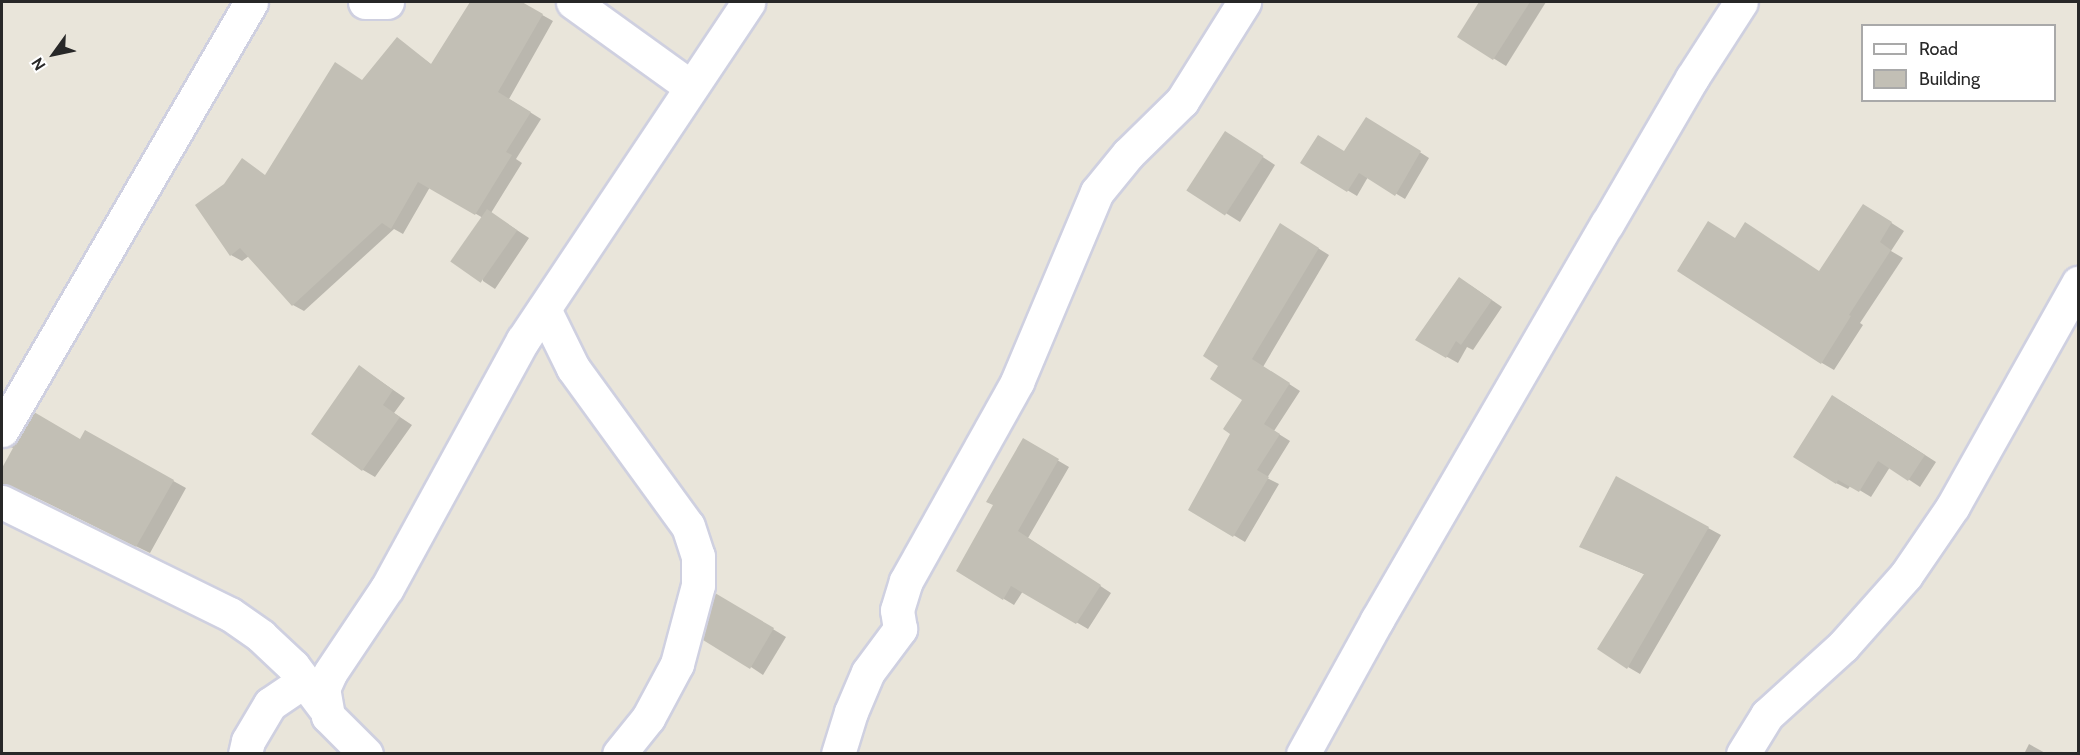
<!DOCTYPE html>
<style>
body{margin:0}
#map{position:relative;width:2080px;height:755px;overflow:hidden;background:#e9e5da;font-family:Cabin,sans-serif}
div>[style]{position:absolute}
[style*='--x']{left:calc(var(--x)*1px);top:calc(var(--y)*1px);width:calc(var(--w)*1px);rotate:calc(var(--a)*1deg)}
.shadow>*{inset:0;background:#0003}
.building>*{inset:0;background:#c2bfb5;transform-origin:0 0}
.roads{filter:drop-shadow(2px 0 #cfd0e0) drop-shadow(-2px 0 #cfd0e0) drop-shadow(0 2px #cfd0e0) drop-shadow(0 -2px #cfd0e0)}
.minor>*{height:33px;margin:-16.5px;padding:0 16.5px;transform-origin:16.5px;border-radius:16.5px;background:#fff}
span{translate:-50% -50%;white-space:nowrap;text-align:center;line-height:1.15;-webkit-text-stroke:5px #fff;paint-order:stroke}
.frame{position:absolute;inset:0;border:3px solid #282828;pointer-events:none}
.legend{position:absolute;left:1861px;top:24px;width:195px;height:78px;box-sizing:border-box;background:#fff;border:2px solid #a9a9a9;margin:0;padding:8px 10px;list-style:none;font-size:18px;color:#282828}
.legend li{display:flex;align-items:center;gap:12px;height:30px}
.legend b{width:30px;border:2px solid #a9a9a9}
.north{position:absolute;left:24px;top:24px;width:60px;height:60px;-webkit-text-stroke:4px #fff;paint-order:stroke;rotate:237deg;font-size:16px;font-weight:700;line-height:24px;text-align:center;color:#282828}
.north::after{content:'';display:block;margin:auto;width:21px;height:27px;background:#282828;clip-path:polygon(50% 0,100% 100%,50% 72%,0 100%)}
</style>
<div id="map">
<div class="shadow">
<i style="clip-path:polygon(472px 2px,519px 2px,553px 21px,509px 99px,541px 119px,516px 159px,522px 163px,491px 213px,529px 238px,495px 289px,483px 281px,483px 218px,430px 187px,403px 234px,394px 229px,304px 311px,293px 305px,249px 256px,242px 261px,231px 255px,267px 176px,363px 81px,397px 39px,432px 65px)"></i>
<i style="clip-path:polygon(1481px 2px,1546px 2px,1506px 66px,1459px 37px)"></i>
<i style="clip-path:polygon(1376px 124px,1429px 158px,1405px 199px,1368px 177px,1357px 196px,1302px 163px,1345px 153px)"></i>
<i style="clip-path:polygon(1238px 141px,1275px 165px,1240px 222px,1189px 190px)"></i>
<i style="clip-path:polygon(1876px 213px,1904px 231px,1891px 251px,1903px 258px,1860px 323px,1863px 325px,1834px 370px,1822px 363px,1735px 239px,1820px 273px)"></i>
<i style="clip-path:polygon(1292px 232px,1329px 255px,1263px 367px,1300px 391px,1274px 431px,1290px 441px,1267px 478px,1279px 484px,1245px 542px,1190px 509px,1232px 433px,1244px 399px,1212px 378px)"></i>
<i style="clip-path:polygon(1470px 285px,1502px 307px,1473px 350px,1467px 347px,1458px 363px,1417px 340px)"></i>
<i style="clip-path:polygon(360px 367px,405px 398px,394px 413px,412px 425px,375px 477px,363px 470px)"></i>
<i style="clip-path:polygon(1844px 403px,1936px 462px,1920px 487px,1890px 467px,1871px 497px,1851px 485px,1848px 489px,1836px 483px)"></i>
<i style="clip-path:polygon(85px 432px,186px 488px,150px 553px,25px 492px,2px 484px,2px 471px,19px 440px,81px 441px)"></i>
<i style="clip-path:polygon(1023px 440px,1069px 467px,1028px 538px,1111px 593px,1088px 629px,1023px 591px,1014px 605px,1004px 599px,995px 505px)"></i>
<i style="clip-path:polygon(1616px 478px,1721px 535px,1640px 674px,1628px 667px,1646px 575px,1581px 547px)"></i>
<i style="clip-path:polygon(716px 595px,786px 637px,763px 675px,751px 667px)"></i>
<i style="clip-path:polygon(2029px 744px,2047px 754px,2024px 754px)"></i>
</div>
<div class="building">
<i style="clip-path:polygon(470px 2px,522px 2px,543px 14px,498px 92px,531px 112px,506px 152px,512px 155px,475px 215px,418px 182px,391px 229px,382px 223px,292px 306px,240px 248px,230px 256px,195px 205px,224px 184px,242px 158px,265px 175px,335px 62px,362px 80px,397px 37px,431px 64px)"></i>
<i style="clip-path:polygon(1479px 2px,1530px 2px,1493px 60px,1457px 37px)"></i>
<i style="clip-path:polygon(1366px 117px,1421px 151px,1395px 196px,1359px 173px,1347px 192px,1300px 163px,1318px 135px,1344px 151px)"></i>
<i style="left:1225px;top:131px;width:46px;height:71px;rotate:33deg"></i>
<i style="clip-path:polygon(1863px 204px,1892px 222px,1880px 242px,1891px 250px,1849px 315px,1851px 316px,1821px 364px,1677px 271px,1708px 221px,1735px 238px,1745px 222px,1819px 271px)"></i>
<i style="left:487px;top:209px;width:37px;height:64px;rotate:35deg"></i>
<i style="clip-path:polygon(1280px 223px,1319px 248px,1252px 359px,1290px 383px,1264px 424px,1280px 434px,1257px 470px,1269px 477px,1233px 537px,1188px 510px,1230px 434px,1223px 429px,1242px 400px,1210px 379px,1218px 366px,1203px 356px)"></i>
<i style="clip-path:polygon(1459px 277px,1492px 300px,1461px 345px,1456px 341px,1446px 358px,1415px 340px)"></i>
<i style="clip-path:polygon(359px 365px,393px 390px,383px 405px,400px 417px,362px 471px,311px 434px)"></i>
<i style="clip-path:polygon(1832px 395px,1925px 455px,1908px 481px,1878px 461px,1859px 492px,1838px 480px,1836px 484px,1793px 457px)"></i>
<i style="clip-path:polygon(34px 412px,80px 439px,85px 430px,174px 480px,136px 547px,42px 500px,2px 483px,2px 468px,13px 448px,10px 447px,18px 439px)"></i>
<i style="clip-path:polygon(1023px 438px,1059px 459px,1018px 531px,1101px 585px,1076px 624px,1011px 586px,1003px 600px,956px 571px,993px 505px,986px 502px)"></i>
<i style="clip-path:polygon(1616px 476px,1709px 527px,1627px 669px,1597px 649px,1644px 574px,1579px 547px)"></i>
<i style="clip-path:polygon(715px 593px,774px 628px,750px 669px,703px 640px)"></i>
</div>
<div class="roads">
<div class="minor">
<i style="--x:365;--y:2;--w:22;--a:0"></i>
<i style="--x:573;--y:2;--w:145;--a:35.8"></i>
<i style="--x:544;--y:309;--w:66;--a:63.8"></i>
<i style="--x:573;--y:368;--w:195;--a:54"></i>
<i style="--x:688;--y:526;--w:32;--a:72"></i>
<i style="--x:698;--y:556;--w:29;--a:90"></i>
<i style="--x:698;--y:585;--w:82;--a:104.9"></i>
<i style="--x:677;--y:664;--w:61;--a:118.2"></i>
<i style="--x:648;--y:718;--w:46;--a:128.9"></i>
<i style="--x:2;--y:430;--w:495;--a:-59.8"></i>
<i style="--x:2;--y:502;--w:254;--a:26.2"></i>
<i style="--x:230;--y:614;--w:38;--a:35"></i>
<i style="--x:261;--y:636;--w:44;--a:43.2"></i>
<i style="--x:293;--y:666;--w:51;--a:52.9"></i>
<i style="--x:245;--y:754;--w:13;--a:-77"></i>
<i style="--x:248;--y:741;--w:43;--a:-59.3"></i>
<i style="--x:270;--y:704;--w:41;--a:-34.1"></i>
<i style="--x:366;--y:754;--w:54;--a:-135"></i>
<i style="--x:328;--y:716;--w:27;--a:-100"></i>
<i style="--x:323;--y:689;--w:17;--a:-66"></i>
<i style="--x:330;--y:673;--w:102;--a:-56.2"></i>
<i style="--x:387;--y:588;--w:283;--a:-61.3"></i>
<i style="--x:523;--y:340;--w:406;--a:-56.3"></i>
<i style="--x:838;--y:754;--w:44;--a:-72.8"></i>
<i style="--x:851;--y:712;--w:43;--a:-67"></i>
<i style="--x:868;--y:672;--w:54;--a:-53.3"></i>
<i style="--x:900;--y:629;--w:19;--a:-99"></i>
<i style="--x:897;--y:610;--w:30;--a:-73"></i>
<i style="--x:906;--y:581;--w:228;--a:-60.8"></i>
<i style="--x:1017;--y:382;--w:206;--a:-67.2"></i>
<i style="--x:1097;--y:192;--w:49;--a:-50.8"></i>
<i style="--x:1128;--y:154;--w:76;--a:-44.5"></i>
<i style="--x:1182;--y:101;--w:117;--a:-57.9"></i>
<i style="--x:1303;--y:754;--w:153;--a:-61.1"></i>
<i style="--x:1377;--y:620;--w:458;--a:-59.9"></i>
<i style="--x:1607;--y:224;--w:169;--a:-59.8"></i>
<i style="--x:1692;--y:78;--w:90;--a:-57.2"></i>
<i style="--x:1743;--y:754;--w:46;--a:-58.4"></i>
<i style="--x:1767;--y:715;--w:103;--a:-42.2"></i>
<i style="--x:1843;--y:646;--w:95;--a:-48.4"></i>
<i style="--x:1906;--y:575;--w:83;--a:-55.7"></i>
<i style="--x:1953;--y:506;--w:256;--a:-60.7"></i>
</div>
</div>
<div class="frame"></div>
<ul class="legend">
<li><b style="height:8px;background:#fff"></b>Road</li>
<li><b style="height:16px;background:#c2bfb5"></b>Building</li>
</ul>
<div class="north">N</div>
</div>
